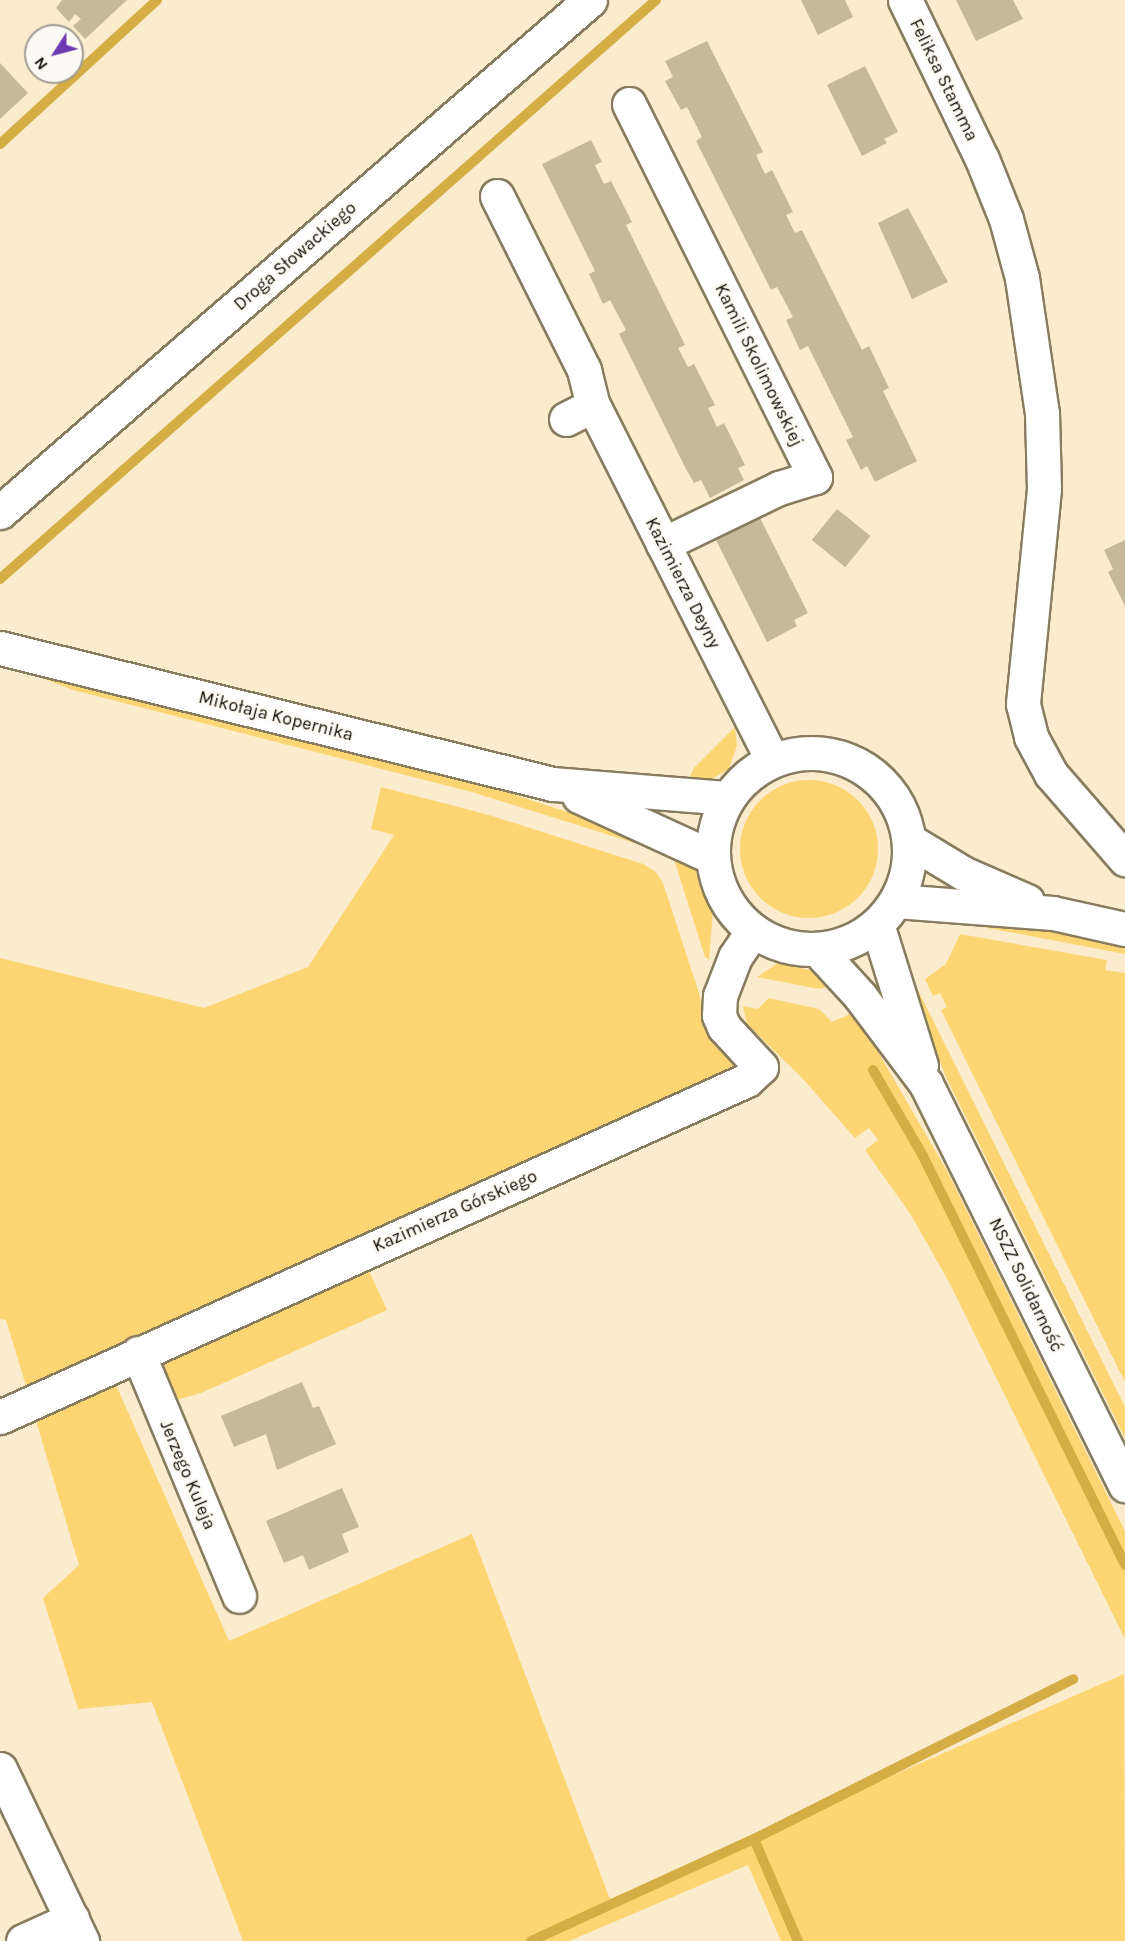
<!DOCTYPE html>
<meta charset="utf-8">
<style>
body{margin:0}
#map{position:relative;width:1125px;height:1941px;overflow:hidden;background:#faeccc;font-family:Karla,sans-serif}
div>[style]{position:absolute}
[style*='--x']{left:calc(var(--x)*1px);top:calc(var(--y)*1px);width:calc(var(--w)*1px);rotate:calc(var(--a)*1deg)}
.green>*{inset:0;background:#fdd673}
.round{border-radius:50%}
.stream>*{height:10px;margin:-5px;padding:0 5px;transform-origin:5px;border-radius:5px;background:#d4ad44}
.building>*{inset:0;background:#c6b999;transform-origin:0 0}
.roads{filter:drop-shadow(2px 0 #887c5f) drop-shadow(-2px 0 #887c5f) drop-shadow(0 2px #887c5f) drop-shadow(0 -2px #887c5f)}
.minor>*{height:33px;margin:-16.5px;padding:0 16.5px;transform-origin:16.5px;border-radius:16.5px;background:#fff}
.major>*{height:33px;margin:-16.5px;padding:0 16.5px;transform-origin:16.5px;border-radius:16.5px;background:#fff}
.major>.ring{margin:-16.5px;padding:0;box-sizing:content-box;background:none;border:33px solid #fff;border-radius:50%}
span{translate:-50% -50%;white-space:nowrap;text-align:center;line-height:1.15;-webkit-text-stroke:4.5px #fdfaf4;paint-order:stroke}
.street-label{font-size:18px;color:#151005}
.north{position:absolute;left:24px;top:24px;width:60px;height:60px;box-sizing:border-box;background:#fdfaf4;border:2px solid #a09c94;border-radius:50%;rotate:234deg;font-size:16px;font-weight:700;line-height:24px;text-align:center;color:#151005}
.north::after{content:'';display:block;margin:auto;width:21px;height:27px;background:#6b39b1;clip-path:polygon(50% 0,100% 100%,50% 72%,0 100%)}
</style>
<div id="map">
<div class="green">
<i style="clip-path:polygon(39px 672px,476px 782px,643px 837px,641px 845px,472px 792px,73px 690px,39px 677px)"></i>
<i style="clip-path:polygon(735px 727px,737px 746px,729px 769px,706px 782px,689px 779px,694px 768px)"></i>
<i class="round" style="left:740px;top:780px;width:138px;height:138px"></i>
<i style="clip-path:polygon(381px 787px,489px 815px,643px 864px,656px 872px,663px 883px,699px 993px,707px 1031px,742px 1074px,27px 1389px,6px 1320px,0 1319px,0 958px,204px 1008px,308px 967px,394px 835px,371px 829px)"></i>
<i style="clip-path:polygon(672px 853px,694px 866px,713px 910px,709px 960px,705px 957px)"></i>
<i style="clip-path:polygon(963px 915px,1102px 939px,1125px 945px,1125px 954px,962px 923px)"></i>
<i style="clip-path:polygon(960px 934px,1107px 960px,1105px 970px,1125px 973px,1125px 1382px,941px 1010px,947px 1007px,940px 993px,933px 996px,925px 979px,946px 964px)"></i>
<i style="clip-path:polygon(778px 963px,814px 971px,835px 985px,819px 989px,757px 977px)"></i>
<i style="clip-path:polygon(915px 984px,1125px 1407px,1125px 1438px,947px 1079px,909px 987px)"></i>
<i style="clip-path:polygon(769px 998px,819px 1009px,832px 1022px,855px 1012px,947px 1171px,1125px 1531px,1125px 1639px,949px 1282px,911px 1215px,865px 1150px,878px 1140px,869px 1128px,855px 1138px,802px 1078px,747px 1024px,743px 1006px,758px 1009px)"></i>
<i style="clip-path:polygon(364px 1260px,387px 1310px,201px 1393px,169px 1402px,161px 1370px,180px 1346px)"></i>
<i style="clip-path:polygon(113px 1378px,229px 1641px,472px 1534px,610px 1899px,1124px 1674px,1125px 1941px,781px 1941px,748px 1865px,569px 1941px,243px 1941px,152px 1702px,78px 1709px,43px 1598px,79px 1565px,34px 1414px)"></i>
</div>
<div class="stream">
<i style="--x:0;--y:144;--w:213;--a:-42.5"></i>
<i style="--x:0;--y:579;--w:875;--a:-41.43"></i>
<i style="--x:873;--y:1070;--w:99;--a:59.8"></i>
<i style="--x:923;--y:1156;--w:456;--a:63.7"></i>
<i style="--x:754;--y:1839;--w:357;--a:-26.6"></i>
<i style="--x:531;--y:1941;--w:245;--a:-24.6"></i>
<i style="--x:754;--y:1839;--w:111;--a:66.7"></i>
</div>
<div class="building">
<i style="clip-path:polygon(62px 0,127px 0,85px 39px,73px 26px,81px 19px,75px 14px,69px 22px,56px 8px)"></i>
<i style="clip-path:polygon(801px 0,845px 0,853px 17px,818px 35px)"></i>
<i style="clip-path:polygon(956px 0,1013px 0,1023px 19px,976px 41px)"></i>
<i style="clip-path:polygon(707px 41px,763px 152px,756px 155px,765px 174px,772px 170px,793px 212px,786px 215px,795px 233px,802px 230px,862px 350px,869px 346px,889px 388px,883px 391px,917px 461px,875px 482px,867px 466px,861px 470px,846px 440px,853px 437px,845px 421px,808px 346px,800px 350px,786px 320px,793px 317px,777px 287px,771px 290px,696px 141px,702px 137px,687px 107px,681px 110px,665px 81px,673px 77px,665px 61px)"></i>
<i style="clip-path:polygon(0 63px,28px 93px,0 119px)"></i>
<i style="clip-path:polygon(865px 66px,898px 132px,884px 139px,887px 143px,862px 156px,827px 85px)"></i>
<i style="clip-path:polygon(591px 140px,602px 162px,595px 165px,604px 184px,611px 181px,632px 222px,626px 225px,685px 345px,678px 348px,688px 367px,694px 364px,715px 405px,708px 408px,717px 427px,724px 423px,745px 465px,738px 468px,744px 480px,710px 498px,701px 480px,694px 483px,686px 469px,619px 334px,626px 330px,610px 300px,603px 304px,589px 274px,595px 271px,542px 164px)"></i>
<i style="clip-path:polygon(908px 208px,948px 282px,912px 299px,878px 223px)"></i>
<i style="left:837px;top:509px;width:43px;height:40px;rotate:39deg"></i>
<i style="clip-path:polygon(758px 514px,808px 613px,794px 620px,797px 626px,767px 642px,714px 536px)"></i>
<i style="clip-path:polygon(1125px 540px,1125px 606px,1108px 572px,1113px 569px,1104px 550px)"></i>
<i style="clip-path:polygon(302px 1382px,313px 1408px,319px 1406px,336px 1444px,277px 1470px,266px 1434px,234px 1447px,221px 1416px)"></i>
<i style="clip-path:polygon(342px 1488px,359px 1527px,342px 1534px,349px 1552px,309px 1570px,303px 1555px,284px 1563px,266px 1521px)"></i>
</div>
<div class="roads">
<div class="minor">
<i style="--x:905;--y:0;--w:177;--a:64.2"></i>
<i style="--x:982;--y:159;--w:65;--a:68.2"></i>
<i style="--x:1006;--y:219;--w:61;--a:74.8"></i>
<i style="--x:1022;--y:278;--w:136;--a:81.6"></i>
<i style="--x:1042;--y:413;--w:76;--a:88.5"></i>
<i style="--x:1044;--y:489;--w:216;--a:95.6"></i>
<i style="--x:1023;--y:704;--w:34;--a:76"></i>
<i style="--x:1031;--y:737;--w:42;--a:61.6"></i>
<i style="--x:1051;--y:774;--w:113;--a:49"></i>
<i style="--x:629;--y:104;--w:417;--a:63.5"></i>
<i style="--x:815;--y:477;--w:38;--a:163"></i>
<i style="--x:779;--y:488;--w:129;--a:154.2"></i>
<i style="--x:497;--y:196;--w:195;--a:63.4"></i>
<i style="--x:584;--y:370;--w:36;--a:76"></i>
<i style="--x:593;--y:405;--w:398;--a:63.2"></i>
<i style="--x:566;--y:419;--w:30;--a:-27"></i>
<i style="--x:0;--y:512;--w:781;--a:-40.95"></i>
<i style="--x:910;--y:841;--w:62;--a:31.1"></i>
<i style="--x:963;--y:873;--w:70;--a:23.6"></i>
<i style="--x:896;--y:901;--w:157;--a:4.4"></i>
<i style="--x:1053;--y:913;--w:74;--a:12.5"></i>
<i style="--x:138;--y:1353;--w:263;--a:67.4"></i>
<i style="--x:0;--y:1417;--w:819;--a:-24.28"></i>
<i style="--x:747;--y:1080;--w:19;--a:-43"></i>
<i style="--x:761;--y:1067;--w:54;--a:-132.8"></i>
<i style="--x:724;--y:1027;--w:13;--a:-113"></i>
<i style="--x:719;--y:1015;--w:19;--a:-87"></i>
<i style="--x:720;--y:996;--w:42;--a:-69"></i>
<i style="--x:735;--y:957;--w:32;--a:-56"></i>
<i style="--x:0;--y:1769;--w:191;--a:64.5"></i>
<i style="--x:23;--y:1941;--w:54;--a:-24.2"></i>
</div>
<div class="major">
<i style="--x:0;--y:648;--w:569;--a:13.82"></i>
<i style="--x:553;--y:784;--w:175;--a:4.6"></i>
<i class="ring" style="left:713px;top:753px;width:163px;height:163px"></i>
<i style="--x:579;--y:796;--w:146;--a:24.6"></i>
<i style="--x:877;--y:924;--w:148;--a:72.7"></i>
<i style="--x:817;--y:949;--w:64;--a:47.5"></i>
<i style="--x:860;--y:996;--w:110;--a:53.1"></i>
<i style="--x:926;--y:1084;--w:448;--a:63.6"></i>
</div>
</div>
<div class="street-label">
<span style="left:944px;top:80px;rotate:64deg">Feliksa Stamma</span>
<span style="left:295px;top:256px;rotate:-41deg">Droga Słowackiego</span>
<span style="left:759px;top:365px;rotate:64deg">Kamili Skolimowskiej</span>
<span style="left:683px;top:583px;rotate:63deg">Kazimierza Deyny</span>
<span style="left:276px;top:716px;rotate:14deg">Mikołaja Kopernika</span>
<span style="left:455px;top:1211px;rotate:-24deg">Kazimierza Górskiego</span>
<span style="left:1026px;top:1285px;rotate:64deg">NSZZ Solidarność</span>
<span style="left:188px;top:1475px;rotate:67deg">Jerzego Kuleja</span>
</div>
<div class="north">N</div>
</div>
